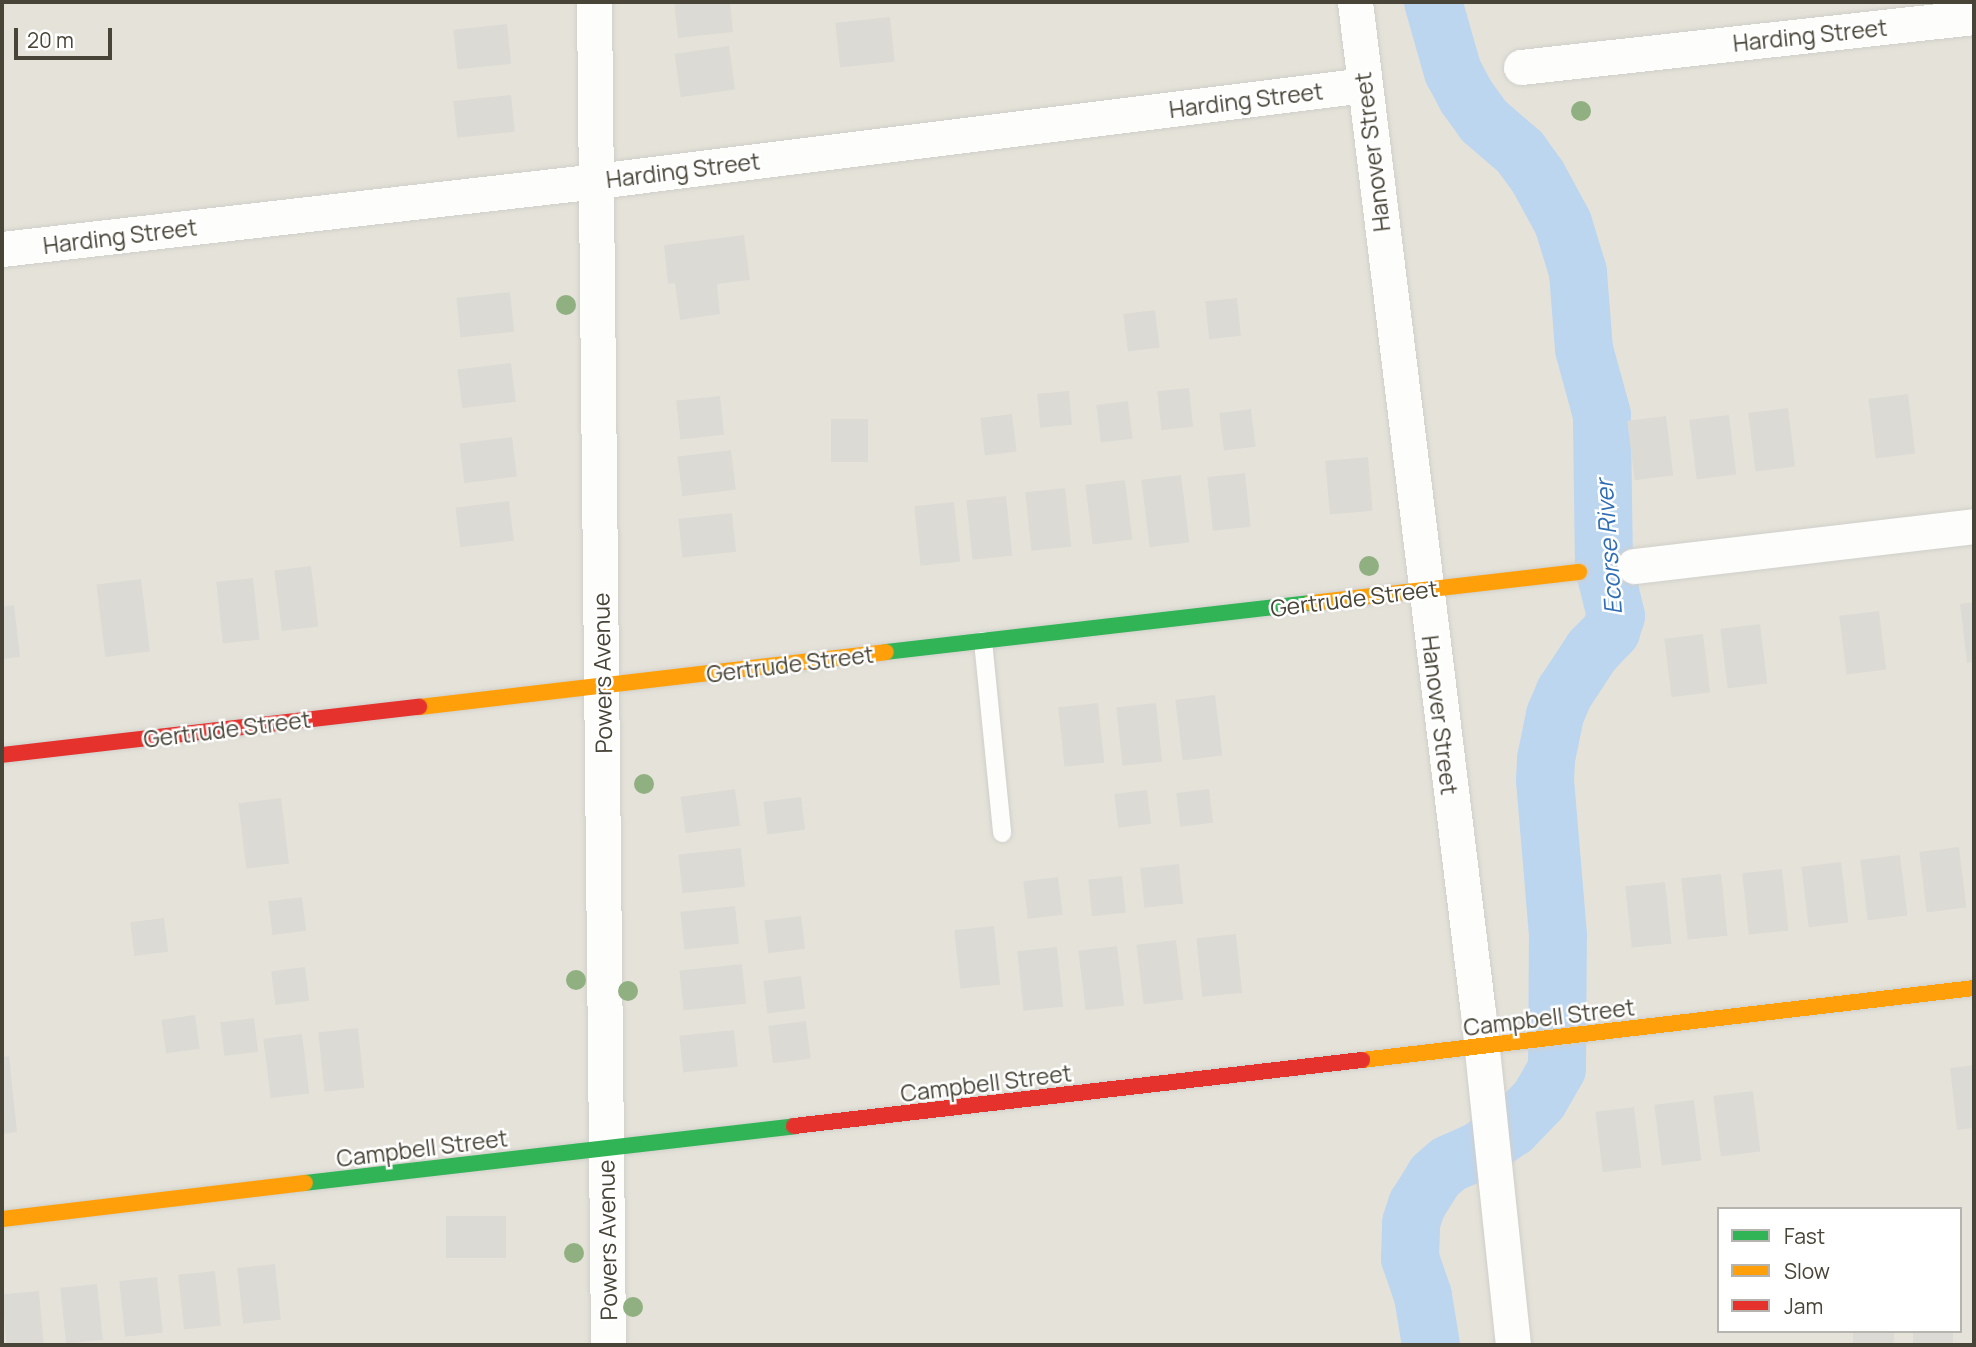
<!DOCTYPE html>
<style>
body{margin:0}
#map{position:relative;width:1976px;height:1347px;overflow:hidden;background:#f2f1ec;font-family:Manrope,sans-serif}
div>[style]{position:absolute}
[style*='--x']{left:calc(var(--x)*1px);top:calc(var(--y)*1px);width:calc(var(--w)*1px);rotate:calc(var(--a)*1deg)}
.residential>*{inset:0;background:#e5e3d9}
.river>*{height:58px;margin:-29px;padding:0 29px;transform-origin:29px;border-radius:29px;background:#bdd6f0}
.building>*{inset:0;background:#dcdad4;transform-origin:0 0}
.roads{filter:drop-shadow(0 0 2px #d0cfca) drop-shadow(0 0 2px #d0cfca)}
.lane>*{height:18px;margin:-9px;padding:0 9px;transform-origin:9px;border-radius:9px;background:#fdfdfc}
.street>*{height:35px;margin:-17.5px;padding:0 17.5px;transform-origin:17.5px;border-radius:17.5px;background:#fdfdfc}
.fast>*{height:16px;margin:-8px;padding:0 8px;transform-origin:8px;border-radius:8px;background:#30b455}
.slow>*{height:16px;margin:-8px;padding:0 8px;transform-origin:8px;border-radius:8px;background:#ff9f0a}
.jam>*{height:16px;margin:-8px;padding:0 8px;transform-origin:8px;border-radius:8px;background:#e5322d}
.trees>*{width:20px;height:20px;margin:-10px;border-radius:50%;background:#90b081}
span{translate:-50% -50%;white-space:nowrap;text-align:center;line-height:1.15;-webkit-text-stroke:5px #fff;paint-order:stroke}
.street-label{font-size:23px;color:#484437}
.water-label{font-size:24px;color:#306eb5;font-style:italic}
.frame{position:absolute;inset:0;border:4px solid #484437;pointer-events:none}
.legend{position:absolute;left:1717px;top:1207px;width:245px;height:126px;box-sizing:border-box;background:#fff;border:2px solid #b6b4af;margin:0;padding:9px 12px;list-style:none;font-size:21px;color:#484437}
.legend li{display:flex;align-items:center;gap:14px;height:35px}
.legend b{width:35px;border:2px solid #b6b4af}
.scale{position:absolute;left:14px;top:28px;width:98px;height:32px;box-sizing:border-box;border:4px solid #484437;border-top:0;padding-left:9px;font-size:21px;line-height:24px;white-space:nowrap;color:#484437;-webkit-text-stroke:5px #fff;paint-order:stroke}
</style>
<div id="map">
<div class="residential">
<div style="clip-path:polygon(evenodd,2px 2px,1974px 2px,1974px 1345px,2px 1345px,2px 2px,1719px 1209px,1960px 1209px,1960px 1331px,1719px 1331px,1719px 1209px)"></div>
</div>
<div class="river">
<div style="--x:1431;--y:1345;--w:50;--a:-99.3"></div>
<div style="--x:1423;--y:1296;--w:40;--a:-108.9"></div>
<div style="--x:1410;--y:1258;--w:35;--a:-88"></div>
<div style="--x:1411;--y:1223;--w:19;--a:-72"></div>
<div style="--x:1417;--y:1205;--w:34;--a:-58"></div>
<div style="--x:1435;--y:1176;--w:18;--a:-41"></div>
<div style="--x:1449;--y:1164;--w:34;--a:-24"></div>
<div style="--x:1480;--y:1150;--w:39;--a:-35"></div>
<div style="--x:1512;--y:1128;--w:39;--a:-46"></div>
<div style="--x:1539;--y:1100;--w:36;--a:-60"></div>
<div style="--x:1557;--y:1069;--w:134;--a:-89.6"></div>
<div style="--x:1558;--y:935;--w:156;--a:-94.8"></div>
<div style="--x:1545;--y:780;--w:21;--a:-87"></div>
<div style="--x:1546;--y:759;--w:45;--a:-78.4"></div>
<div style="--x:1555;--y:715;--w:25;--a:-67"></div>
<div style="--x:1565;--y:692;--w:49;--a:-56.6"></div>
<div style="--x:1592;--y:651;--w:28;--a:-46"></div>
<div style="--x:1611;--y:631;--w:16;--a:-72"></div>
<div style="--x:1616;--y:616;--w:50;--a:-103.8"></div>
<div style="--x:1604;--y:567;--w:152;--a:-90.8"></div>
<div style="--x:1602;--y:415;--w:68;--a:-105.3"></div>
<div style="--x:1584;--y:349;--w:77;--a:-94.5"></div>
<div style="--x:1578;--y:272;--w:51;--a:-107"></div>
<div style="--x:1563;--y:223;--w:52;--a:-118.5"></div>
<div style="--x:1538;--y:177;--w:31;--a:-126"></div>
<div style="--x:1520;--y:152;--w:48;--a:-139.3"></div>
<div style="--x:1484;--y:121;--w:31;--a:-126"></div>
<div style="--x:1466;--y:96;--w:27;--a:-118"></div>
<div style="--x:1453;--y:72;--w:73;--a:-105.9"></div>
</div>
<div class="building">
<div style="clip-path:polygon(674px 2px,730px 2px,733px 32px,678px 38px)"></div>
<div style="left:890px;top:17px;width:45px;height:55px;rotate:84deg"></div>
<div style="left:507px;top:24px;width:40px;height:54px;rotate:84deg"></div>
<div style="left:729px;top:46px;width:44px;height:55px;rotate:82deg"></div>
<div style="left:511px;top:95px;width:37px;height:58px;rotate:84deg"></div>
<div style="clip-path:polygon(744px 235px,750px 280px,717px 284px,720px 314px,680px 320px,675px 283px,668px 284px,664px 245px)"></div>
<div style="left:510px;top:292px;width:40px;height:54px;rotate:84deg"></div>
<div style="left:1237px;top:298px;width:38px;height:32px;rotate:84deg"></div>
<div style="left:1155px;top:310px;width:38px;height:32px;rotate:83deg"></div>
<div style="left:511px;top:363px;width:39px;height:54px;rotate:83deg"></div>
<div style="left:1189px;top:388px;width:39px;height:32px;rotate:84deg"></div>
<div style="left:1069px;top:391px;width:34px;height:32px;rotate:85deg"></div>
<div style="left:1908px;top:394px;width:60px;height:40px;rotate:83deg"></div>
<div style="left:720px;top:396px;width:39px;height:44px;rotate:84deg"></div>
<div style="left:1128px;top:401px;width:38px;height:32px;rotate:83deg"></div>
<div style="left:1788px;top:408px;width:59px;height:40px;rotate:83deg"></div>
<div style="left:1251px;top:409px;width:38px;height:32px;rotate:83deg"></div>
<div style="left:1012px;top:414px;width:38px;height:32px;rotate:83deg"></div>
<div style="left:1729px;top:415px;width:60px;height:40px;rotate:83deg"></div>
<div style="left:1666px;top:416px;width:60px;height:39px;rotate:83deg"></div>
<div style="left:831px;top:419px;width:37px;height:43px"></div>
<div style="left:512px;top:437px;width:40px;height:53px;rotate:83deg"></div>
<div style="left:731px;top:450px;width:40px;height:54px;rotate:83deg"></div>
<div style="left:1368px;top:457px;width:54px;height:43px;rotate:85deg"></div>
<div style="left:1245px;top:473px;width:54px;height:38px;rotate:84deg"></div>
<div style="left:1181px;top:475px;width:68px;height:40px;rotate:83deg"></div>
<div style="left:1125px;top:480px;width:60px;height:40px;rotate:83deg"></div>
<div style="left:1065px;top:488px;width:59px;height:40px;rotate:84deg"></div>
<div style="left:1006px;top:496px;width:60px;height:40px;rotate:84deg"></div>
<div style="left:509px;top:501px;width:40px;height:54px;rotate:83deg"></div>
<div style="left:954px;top:502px;width:60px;height:40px;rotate:84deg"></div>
<div style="left:732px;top:513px;width:39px;height:54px;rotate:84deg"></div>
<div style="left:311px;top:566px;width:61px;height:37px;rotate:83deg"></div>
<div style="left:253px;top:578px;width:62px;height:37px;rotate:84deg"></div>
<div style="left:141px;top:579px;width:73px;height:45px;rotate:83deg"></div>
<div style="clip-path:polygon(1974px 602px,1974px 662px,1967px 663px,1960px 604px)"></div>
<div style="clip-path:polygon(14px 605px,20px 657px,2px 659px,2px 607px)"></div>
<div style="left:1879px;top:611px;width:59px;height:40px;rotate:83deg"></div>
<div style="left:1760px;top:624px;width:60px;height:40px;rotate:83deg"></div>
<div style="left:1703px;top:634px;width:59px;height:39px;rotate:83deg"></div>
<div style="left:1215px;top:695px;width:61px;height:40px;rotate:83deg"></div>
<div style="left:1098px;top:703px;width:60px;height:40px;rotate:84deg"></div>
<div style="left:1156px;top:703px;width:59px;height:40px;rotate:84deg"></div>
<div style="left:735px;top:789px;width:37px;height:55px;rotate:82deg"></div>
<div style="left:1209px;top:789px;width:34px;height:33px;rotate:83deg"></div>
<div style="left:1147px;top:790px;width:34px;height:33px;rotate:83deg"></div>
<div style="left:801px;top:797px;width:33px;height:38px;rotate:83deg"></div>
<div style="left:281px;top:798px;width:66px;height:43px;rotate:83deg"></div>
<div style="left:1959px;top:847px;width:61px;height:40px;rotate:83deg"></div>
<div style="left:741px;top:848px;width:39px;height:63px;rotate:84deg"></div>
<div style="left:1900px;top:855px;width:61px;height:40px;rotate:83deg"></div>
<div style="left:1841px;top:862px;width:61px;height:40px;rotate:83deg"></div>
<div style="left:1179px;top:864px;width:40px;height:39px;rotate:84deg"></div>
<div style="left:1782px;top:869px;width:62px;height:40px;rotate:84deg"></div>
<div style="left:1721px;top:874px;width:62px;height:40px;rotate:84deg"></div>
<div style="left:1122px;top:876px;width:37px;height:34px;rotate:84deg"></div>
<div style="left:1058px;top:877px;width:38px;height:35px;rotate:83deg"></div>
<div style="left:1665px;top:882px;width:62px;height:40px;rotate:84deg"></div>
<div style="left:302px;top:897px;width:34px;height:34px;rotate:83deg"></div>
<div style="left:735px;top:906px;width:38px;height:55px;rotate:84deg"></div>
<div style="left:801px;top:916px;width:33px;height:37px;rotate:83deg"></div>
<div style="left:164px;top:918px;width:34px;height:34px;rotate:83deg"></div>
<div style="left:994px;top:926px;width:59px;height:40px;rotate:84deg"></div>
<div style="left:1236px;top:934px;width:59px;height:40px;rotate:84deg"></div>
<div style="left:1176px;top:940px;width:60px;height:40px;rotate:83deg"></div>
<div style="left:1117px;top:946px;width:60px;height:39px;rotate:83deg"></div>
<div style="left:1057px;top:947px;width:60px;height:40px;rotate:84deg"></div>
<div style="left:742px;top:964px;width:40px;height:63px;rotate:84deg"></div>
<div style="left:305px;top:967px;width:34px;height:34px;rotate:83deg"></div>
<div style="left:801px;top:976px;width:33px;height:38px;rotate:83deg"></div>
<div style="left:195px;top:1015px;width:34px;height:34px;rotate:82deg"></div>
<div style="left:254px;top:1018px;width:34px;height:34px;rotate:83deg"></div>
<div style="left:806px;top:1021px;width:38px;height:38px;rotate:83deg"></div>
<div style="left:358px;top:1028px;width:60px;height:40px;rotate:84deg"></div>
<div style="left:734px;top:1030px;width:37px;height:55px;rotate:84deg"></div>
<div style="left:302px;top:1034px;width:60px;height:39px;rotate:83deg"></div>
<div style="clip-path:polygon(9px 1056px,17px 1132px,2px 1134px,2px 1057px)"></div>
<div style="clip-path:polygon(1974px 1065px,1974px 1128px,1957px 1130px,1950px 1068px)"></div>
<div style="left:1753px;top:1091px;width:61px;height:40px;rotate:83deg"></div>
<div style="left:1694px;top:1100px;width:61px;height:40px;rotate:83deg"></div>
<div style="left:1634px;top:1107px;width:61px;height:39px;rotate:83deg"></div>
<div style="left:506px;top:1216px;width:42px;height:60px;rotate:90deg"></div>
<div style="left:275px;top:1264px;width:56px;height:38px;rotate:84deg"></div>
<div style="left:215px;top:1271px;width:55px;height:37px;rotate:84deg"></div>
<div style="left:157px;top:1277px;width:56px;height:38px;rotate:84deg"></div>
<div style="left:97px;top:1284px;width:56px;height:37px;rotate:84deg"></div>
<div style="left:39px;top:1291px;width:54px;height:37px;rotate:85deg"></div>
<div style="left:1853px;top:1331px;width:41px;height:14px"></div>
<div style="left:1913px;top:1331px;width:40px;height:14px"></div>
</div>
<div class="roads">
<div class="lane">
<div style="--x:983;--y:641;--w:193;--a:84.3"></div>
</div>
<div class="street">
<div style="--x:594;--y:2;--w:1343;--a:89.4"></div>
<div style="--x:1355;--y:2;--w:1017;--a:83.06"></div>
<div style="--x:1478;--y:1012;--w:335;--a:84"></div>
<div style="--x:1521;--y:67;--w:456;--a:-6.3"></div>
<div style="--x:2;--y:249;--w:599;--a:-6.52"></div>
<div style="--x:597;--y:181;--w:773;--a:-7.13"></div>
<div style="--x:1634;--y:566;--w:342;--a:-6.7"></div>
</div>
<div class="fast">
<div style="--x:886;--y:652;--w:428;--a:-6.6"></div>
<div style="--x:305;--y:1183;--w:492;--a:-6.6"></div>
</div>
<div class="slow">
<div style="--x:1311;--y:603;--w:270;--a:-6.6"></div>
<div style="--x:419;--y:707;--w:470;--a:-6.7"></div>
<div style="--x:1362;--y:1060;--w:616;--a:-6.71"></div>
<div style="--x:2;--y:1219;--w:305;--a:-6.8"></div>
</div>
<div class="jam">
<div style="--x:2;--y:755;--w:420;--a:-6.6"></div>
<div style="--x:794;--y:1126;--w:572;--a:-6.63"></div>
</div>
</div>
<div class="trees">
<div style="left:1581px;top:111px"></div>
<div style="left:566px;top:305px"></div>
<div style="left:1369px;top:566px"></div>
<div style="left:644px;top:784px"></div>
<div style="left:576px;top:980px"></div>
<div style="left:628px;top:991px"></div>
<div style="left:574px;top:1253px"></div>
<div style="left:633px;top:1307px"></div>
</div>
<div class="street-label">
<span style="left:1810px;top:35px;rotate:-6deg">Harding Street</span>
<span style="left:1246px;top:100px;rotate:-7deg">Harding Street</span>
<span style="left:1372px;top:152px;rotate:-97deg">Hanover Street</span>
<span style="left:683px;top:170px;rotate:-7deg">Harding Street</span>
<span style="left:120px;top:236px;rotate:-7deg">Harding Street</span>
<span style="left:1354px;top:598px;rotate:-7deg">Gertrude Street</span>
<span style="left:790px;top:664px;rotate:-7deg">Gertrude Street</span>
<span style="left:602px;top:673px;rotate:-91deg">Powers Avenue</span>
<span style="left:1440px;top:715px;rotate:83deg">Hanover Street</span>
<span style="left:227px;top:729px;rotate:-7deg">Gertrude Street</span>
<span style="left:1549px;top:1017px;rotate:-7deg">Campbell Street</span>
<span style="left:986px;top:1083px;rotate:-7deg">Campbell Street</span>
<span style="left:422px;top:1148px;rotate:-7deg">Campbell Street</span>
<span style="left:607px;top:1240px;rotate:-91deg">Powers Avenue</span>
</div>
<div class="water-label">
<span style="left:1608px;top:547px;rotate:-94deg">Ecorse River</span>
</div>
<div class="frame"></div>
<ul class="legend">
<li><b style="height:9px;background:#30b455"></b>Fast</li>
<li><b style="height:9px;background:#ff9f0a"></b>Slow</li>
<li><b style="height:9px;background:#e5322d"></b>Jam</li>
</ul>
<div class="scale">20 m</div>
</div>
